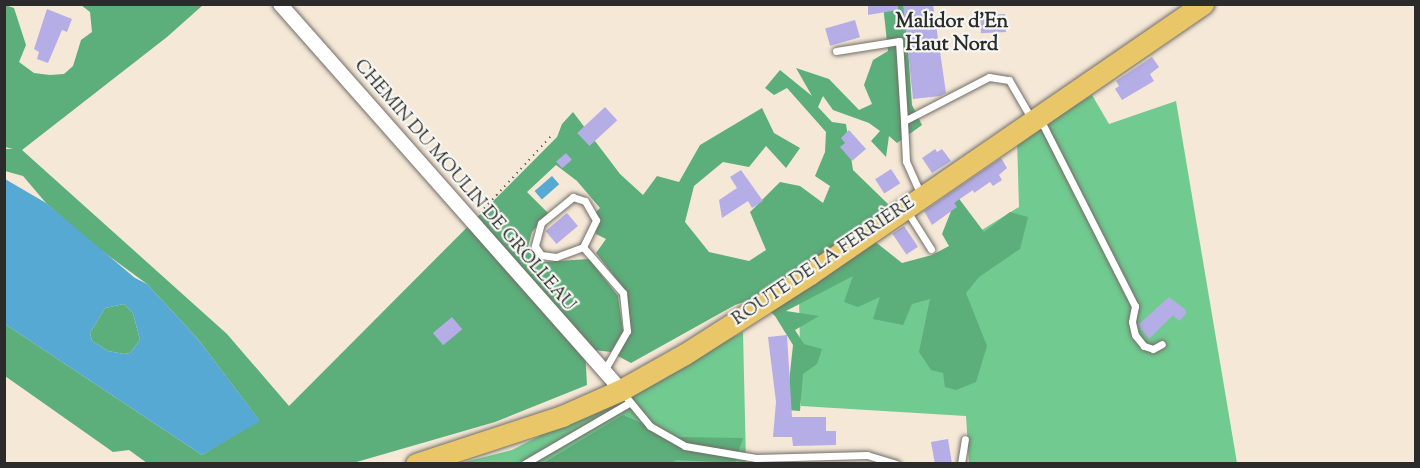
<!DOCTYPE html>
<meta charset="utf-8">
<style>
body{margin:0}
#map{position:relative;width:1420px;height:468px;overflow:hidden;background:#f5e8d7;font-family:"Sorts Mill Goudy",serif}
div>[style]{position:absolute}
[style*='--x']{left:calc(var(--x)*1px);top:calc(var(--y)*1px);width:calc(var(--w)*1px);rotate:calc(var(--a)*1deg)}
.green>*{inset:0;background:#71ca90}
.forest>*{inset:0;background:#5cae7a}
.water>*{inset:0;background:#56a9d2;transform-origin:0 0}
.building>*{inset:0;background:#b5aee6;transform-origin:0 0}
.path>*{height:2px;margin-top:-1px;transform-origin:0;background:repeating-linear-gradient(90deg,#726d67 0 1.5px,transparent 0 6px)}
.roads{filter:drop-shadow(0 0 2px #726d67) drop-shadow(0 0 2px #726d67)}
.lane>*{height:7px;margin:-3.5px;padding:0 3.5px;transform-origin:3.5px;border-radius:3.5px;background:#fff}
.street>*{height:14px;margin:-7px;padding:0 7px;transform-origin:7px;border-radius:7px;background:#fff}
.primary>*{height:21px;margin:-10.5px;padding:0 10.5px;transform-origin:10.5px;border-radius:10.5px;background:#e9c769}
span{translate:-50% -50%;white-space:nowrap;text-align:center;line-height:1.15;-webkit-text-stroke:4.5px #f6f6f2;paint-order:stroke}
.street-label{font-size:18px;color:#2b2b2b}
.neighbourhood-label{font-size:20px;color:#2b2b2b;font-weight:700}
.frame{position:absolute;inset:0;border:6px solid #2b2b2b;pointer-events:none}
</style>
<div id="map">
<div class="green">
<div style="clip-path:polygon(1092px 95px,1109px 124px,1176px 101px,1237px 463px,969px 463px,966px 416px,801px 406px,799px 296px,867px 246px,903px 279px,1019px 207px,1017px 139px)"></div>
<div style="clip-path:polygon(743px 332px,746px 463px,457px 464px,512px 450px)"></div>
</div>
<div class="forest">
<div style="clip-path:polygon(5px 5px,14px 8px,26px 45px,19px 62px,34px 73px,50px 75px,64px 74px,73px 66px,81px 40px,92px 32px,90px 12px,81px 5px,203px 5px,167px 37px,22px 150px,227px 334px,289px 406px,557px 137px,562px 124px,573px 112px,620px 174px,643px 195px,657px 176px,679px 182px,700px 145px,762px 108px,774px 133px,800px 148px,786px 168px,766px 146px,749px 167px,723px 162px,694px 186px,685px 222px,709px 252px,749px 261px,766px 250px,750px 212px,780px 182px,800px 186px,823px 203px,830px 186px,815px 176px,825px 152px,826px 132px,787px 88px,774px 95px,765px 88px,780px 70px,812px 96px,796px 68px,829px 79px,859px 110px,872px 104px,864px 85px,873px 60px,888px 51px,883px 5px,905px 5px,912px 105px,922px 125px,897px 143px,889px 136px,886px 157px,871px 141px,880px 131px,869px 123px,833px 110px,823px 96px,818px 107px,832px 122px,846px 124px,853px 170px,888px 204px,873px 240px,902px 263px,932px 255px,949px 246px,942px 234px,957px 196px,984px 232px,1010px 212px,1028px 217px,1020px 249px,979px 277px,966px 293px,987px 346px,976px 382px,956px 390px,945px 387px,943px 373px,931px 370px,919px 352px,930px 299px,912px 304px,903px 325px,873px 319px,880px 297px,858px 307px,844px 302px,853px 276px,786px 311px,819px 316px,795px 330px,804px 344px,822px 349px,817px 364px,803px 374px,800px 411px,786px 410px,793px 345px,775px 316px,757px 298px,735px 305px,631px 363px,616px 355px,629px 330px,625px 290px,596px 253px,606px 239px,596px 234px,591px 217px,600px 208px,577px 181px,556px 165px,527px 192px,548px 213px,532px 232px,527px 251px,542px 262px,589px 259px,618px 296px,623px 331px,611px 352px,585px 349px,587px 385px,495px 422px,353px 463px,147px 463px,129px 450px,113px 452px,5px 376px,5px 324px,202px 455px,259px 420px,197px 338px,147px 284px,90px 242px,46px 203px,23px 176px,5px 171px,4px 149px,13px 149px,5px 147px)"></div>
<div style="clip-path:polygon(124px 304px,133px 313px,140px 340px,130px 353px,124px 354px,108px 351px,92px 341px,90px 333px,105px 308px)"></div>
<div style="clip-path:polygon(623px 415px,674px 437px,743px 438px,735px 463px,677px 460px,668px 464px,542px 464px)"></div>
</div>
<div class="water">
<div style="left:552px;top:176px;width:11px;height:23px;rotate:49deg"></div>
<div style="clip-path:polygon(evenodd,5px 179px,46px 203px,135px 278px,147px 284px,197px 338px,260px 421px,202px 455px,5px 324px,5px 179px,124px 304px,133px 313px,140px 340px,130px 353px,124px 354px,108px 351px,92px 341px,90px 333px,105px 308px,124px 304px)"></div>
</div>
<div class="building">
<div style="clip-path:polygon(868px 4px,898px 4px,898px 10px,868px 15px)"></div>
<div style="clip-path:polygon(903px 4px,933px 4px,946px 93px,940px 96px,913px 99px)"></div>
<div style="clip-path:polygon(47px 9px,72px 19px,67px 32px,62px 30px,48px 63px,37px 59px,39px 52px,34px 49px)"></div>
<div style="left:1005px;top:14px;width:18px;height:25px;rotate:87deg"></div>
<div style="left:855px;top:20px;width:18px;height:31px;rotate:74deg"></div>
<div style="clip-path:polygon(1152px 57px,1159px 67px,1150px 74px,1154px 81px,1122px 100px,1115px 89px,1119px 86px,1116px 81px)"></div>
<div style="left:605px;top:107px;width:18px;height:38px;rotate:47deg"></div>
<div style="clip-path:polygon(849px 130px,866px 149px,852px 161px,840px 147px,845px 143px,841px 138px)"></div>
<div style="clip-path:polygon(935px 149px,937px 152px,942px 149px,951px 161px,932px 173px,922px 158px)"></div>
<div style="left:566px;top:153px;width:9px;height:13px;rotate:49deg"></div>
<div style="clip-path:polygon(1001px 158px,1007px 168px,999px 175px,1002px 180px,993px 186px,990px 182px,974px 193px,973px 190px,954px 203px,957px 207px,932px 225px,924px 211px)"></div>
<div style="left:891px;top:169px;width:17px;height:19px;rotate:57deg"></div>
<div style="clip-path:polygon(741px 170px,763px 201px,752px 208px,748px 201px,722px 218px,719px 200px,737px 188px,730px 177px)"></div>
<div style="left:567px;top:213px;width:17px;height:28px;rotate:50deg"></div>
<div style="left:904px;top:226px;width:25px;height:14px;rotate:56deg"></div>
<div style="clip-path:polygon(1169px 297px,1186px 310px,1186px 314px,1179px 321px,1173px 315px,1149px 339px,1138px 325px)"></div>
<div style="left:452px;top:317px;width:16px;height:25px;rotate:50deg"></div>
<div style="clip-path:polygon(787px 335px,792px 417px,826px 417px,826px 431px,836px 431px,836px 445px,793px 446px,792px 437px,773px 437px,776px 402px,768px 337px)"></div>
<div style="clip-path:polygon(948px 439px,952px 464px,935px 464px,931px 442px)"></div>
</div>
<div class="path">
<div style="--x:896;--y:4;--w:28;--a:84"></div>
<div style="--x:480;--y:213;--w:108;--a:-47.3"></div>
</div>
<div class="roads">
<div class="lane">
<div style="--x:836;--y:51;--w:64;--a:-9"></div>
<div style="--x:899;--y:41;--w:80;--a:86.4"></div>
<div style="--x:1040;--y:119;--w:210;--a:63.1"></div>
<div style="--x:1135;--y:306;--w:16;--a:101"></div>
<div style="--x:1132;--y:322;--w:13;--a:77"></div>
<div style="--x:1135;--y:335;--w:14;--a:51"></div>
<div style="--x:1144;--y:346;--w:9;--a:18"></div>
<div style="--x:1153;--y:349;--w:10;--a:-29"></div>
<div style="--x:921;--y:195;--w:37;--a:-114"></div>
<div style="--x:906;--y:161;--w:40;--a:-92.9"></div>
<div style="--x:904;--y:121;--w:96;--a:-27.4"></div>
<div style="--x:989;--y:77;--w:20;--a:9"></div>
<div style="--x:1009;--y:80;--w:44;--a:59.9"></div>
<div style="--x:907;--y:211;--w:45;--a:57.7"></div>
<div style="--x:583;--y:247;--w:30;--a:-64"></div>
<div style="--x:596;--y:220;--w:22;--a:-120"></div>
<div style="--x:585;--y:201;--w:13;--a:-162"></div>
<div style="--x:573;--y:197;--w:41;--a:140.9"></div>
<div style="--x:541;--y:223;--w:24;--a:105"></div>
<div style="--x:535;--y:246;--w:11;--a:56"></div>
<div style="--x:541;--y:255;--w:15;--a:8"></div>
<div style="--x:556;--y:257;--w:29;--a:-20"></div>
<div style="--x:583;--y:247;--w:61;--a:49"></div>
<div style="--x:623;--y:293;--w:38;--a:84"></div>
<div style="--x:627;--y:331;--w:46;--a:119.9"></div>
<div style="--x:622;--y:392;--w:44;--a:50.5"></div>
<div style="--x:650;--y:426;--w:40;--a:29.7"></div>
<div style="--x:685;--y:446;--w:72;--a:9.6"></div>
<div style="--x:756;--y:458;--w:111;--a:-1.5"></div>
<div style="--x:867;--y:455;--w:31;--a:17"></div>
<div style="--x:524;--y:464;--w:121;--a:-30.2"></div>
<div style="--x:961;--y:464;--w:25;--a:-81"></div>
</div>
<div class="street">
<div style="--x:280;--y:4;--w:515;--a:48.54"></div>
</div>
<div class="primary">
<div style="--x:416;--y:464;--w:154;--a:-18.2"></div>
<div style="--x:562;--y:416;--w:64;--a:-23.8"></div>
<div style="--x:621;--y:390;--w:73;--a:-29.4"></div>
<div style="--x:685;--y:354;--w:148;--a:-32.6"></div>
<div style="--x:810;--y:274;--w:477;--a:-34.5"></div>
</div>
</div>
<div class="street-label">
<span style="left:464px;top:186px;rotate:49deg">CHEMIN DU MOULIN DE GROLLEAU</span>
<span style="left:824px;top:262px;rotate:-34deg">ROUTE DE LA FERRIÈRE</span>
</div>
<div class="neighbourhood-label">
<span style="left:952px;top:34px">Malidor d'En<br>Haut Nord</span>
</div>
<div class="frame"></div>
</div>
